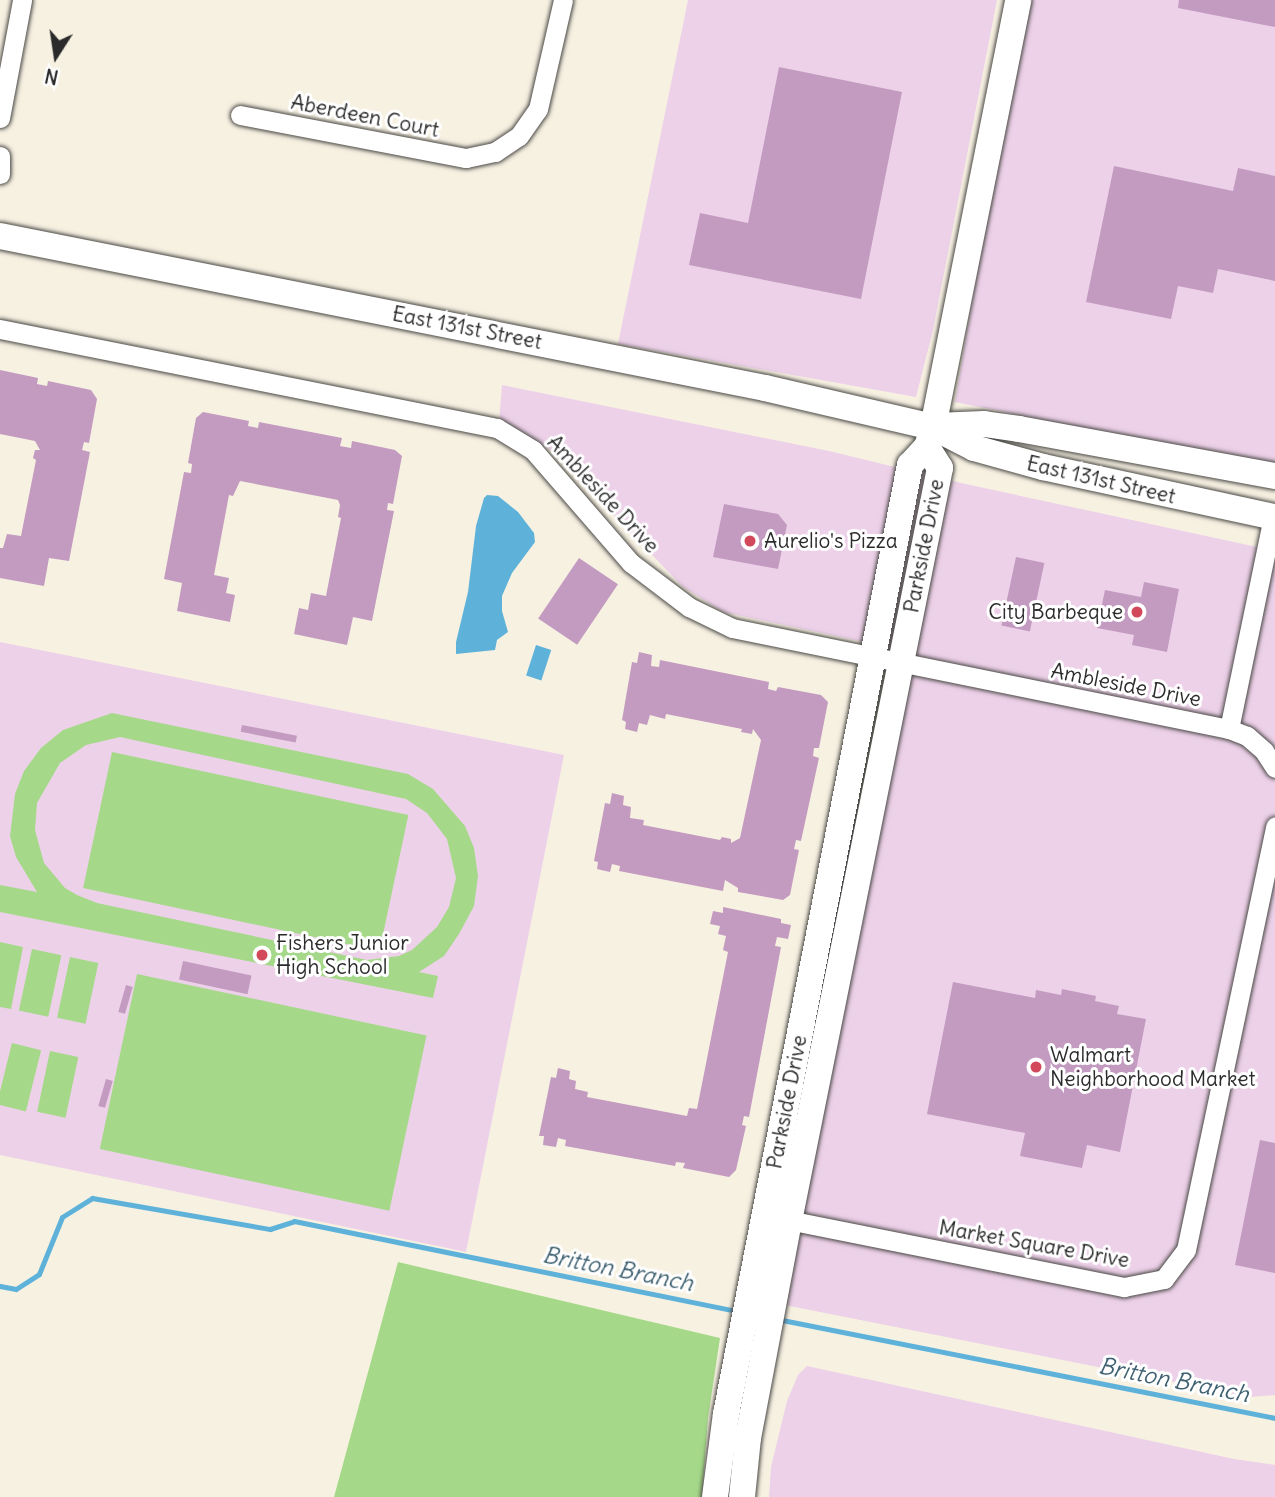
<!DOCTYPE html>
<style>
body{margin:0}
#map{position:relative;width:1275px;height:1497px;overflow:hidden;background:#f7f1e2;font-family:Delius,sans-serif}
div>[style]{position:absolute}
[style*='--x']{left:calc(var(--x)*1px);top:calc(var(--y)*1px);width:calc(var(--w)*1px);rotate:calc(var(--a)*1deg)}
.built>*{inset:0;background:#edd1e9}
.green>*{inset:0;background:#a5d989;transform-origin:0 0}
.water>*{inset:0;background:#5eb2da;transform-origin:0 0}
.stream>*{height:5px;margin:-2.5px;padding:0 2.5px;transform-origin:2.5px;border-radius:2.5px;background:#5eb2da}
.building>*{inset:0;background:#c39bc0;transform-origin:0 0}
.roads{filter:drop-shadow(0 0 2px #4a4946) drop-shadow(0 0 2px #4a4946)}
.street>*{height:19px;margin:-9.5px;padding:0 9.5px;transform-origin:9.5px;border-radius:9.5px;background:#fff}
.secondary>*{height:26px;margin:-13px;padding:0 13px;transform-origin:13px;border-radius:13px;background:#fff}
.dots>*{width:19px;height:19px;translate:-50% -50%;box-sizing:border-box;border:4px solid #fff;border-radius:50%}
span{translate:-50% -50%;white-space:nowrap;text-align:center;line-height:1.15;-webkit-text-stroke:6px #fff;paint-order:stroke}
.street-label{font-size:21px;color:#2b2b2b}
.poi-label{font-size:21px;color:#2b2b2b}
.left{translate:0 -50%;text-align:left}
.right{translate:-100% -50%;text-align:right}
.water-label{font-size:23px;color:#3f6171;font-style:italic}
.north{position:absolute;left:21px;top:21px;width:70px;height:70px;-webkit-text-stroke:5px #fff;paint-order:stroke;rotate:192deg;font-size:19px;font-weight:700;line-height:28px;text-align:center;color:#2b2b2b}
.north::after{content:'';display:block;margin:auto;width:24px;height:32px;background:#2b2b2b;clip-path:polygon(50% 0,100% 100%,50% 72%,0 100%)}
</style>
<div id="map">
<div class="built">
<div style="clip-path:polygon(688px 0,997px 0,933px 330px,916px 397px,618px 344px)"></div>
<div style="clip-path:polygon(1031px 0,1275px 0,1275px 467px,955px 402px,980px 254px)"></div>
<div style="clip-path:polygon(502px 385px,829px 451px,961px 483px,1275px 551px,1275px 1395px,1249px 1397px,760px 1300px,892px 648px,723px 612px,683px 587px,551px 450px,499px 421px)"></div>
<div style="clip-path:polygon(0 642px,564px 755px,466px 1252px,0 1155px)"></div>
<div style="clip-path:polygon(807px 1366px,1234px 1459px,1275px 1465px,1275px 1497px,769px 1497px,771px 1467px,787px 1401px,798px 1375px)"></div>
</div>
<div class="green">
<div style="clip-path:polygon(evenodd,112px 713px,408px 774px,433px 789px,465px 826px,474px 848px,478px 876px,474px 906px,459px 934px,444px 956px,419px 972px,438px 976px,433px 998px,0 912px,0 885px,37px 892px,16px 857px,10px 836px,15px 794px,24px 771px,41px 748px,63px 730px,112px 713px,120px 737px,406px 799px,427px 813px,447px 839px,456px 878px,449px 907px,437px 927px,412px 950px,399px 956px,367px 960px,97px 903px,77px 895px,65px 888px,44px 863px,35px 830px,37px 803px,60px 763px,86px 745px,120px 737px)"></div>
<div style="left:112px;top:752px;width:303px;height:139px;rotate:12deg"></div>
<div style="clip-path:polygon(0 942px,23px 947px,11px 1009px,0 1007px)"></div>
<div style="left:32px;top:949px;width:30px;height:63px;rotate:12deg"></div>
<div style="left:70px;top:957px;width:29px;height:62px;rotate:12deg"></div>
<div style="left:137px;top:974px;width:296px;height:179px;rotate:12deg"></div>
<div style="left:12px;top:1043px;width:30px;height:63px;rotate:14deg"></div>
<div style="left:50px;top:1051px;width:29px;height:62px;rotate:12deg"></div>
<div style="clip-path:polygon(398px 1262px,720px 1338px,708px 1418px,702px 1497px,334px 1497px)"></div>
</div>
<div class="water">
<div style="clip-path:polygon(487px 495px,498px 496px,518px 512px,534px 533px,535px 542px,512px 573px,502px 596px,502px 611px,508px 632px,497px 640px,495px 650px,456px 654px,456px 642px,468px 592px,476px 526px,484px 498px)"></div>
<div style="left:536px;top:645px;width:16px;height:32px;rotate:18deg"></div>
</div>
<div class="stream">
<div style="--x:0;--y:1286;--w:16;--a:11"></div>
<div style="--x:16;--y:1289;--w:27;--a:-33"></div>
<div style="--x:39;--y:1274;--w:61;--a:-68"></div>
<div style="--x:62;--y:1217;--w:36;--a:-32"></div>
<div style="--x:92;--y:1198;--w:181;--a:9.9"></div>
<div style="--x:270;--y:1229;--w:25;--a:-18"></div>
<div style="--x:294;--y:1221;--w:452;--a:11.5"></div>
<div style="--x:777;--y:1319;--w:508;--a:11.24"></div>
</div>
<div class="building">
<div style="clip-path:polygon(1179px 0,1275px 0,1275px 27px,1178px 8px)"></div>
<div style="clip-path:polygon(779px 67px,902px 92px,861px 299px,689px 265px,700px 213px,748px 223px)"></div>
<div style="clip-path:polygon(1114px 166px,1233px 191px,1238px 168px,1275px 176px,1275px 281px,1218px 269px,1213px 293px,1178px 286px,1171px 319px,1086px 302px)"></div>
<div style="clip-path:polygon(0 370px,38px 378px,37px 384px,47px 386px,48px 381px,91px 390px,97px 399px,89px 443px,84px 442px,82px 450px,90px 452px,69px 561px,49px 558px,44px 586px,0 578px,0 548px,3px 548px,7px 534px,21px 536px,36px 460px,33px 458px,35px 450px,40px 450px,35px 441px,0 434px)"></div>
<div style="clip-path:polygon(203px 412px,249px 421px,248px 426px,258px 428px,259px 422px,342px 438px,340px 446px,351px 448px,352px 441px,395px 450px,402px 456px,393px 504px,388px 503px,387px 510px,394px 511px,372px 621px,353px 617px,347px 645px,294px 634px,299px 608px,308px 610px,311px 593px,326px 596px,341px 518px,338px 517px,340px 505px,338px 500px,240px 481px,233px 496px,229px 495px,214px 575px,229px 578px,226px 593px,235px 595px,230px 622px,177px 611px,182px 583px,164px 579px,184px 472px,191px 473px,192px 464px,188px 463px,196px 418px)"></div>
<div style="clip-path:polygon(724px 504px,778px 514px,787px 525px,778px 569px,713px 557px)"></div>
<div style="left:1016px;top:557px;width:29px;height:70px;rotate:12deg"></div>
<div style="left:579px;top:558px;width:47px;height:73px;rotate:34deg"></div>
<div style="clip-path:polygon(1144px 582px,1179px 589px,1167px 652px,1132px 645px,1134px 635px,1097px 628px,1105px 590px,1141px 597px)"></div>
<div style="clip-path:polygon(639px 652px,652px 655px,651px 666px,659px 667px,660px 660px,764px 681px,769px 682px,768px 689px,776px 691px,778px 687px,821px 695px,828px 702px,819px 748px,814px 748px,813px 756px,819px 758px,801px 841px,796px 840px,794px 849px,799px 850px,790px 895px,783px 900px,738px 892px,738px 888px,725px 880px,723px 891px,619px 871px,620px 866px,612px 864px,610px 872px,597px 869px,598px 862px,594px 861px,605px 803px,610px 804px,612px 793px,624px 796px,623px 805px,631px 807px,630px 818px,644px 820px,643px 825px,720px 840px,722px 837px,731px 839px,731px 843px,740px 838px,761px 740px,753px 729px,752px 734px,741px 732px,742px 729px,666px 714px,665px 719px,650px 715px,647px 725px,639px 723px,637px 732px,625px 729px,626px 722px,622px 720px,632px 662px,637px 663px)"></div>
<div style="left:242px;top:725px;width:56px;height:7px;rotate:11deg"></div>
<div style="clip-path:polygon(723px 907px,781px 919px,781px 923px,791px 925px,788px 939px,777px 937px,775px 946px,781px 947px,749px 1117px,744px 1116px,742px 1125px,746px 1126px,736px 1170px,729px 1177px,683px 1168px,685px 1163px,676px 1162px,675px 1166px,565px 1146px,566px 1140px,558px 1138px,556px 1147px,543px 1145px,544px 1136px,539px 1136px,551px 1077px,556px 1078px,558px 1068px,570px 1071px,569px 1079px,576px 1081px,575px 1089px,588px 1092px,587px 1097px,687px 1116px,689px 1108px,697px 1109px,728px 952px,723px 950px,726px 936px,718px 934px,720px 926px,710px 924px,713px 911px,723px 913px)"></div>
<div style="left:183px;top:961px;width:70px;height:19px;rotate:12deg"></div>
<div style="clip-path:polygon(953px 982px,1035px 998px,1036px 990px,1061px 995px,1062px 989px,1096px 996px,1095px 1001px,1119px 1006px,1117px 1014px,1146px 1019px,1120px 1152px,1087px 1145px,1082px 1168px,1020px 1156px,1025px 1133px,927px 1114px)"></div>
<div style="left:126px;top:985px;width:7px;height:28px;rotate:16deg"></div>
<div style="left:106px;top:1079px;width:7px;height:28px;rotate:16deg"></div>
<div style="clip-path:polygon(1260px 1140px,1275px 1143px,1275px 1273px,1235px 1265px)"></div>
</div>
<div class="roads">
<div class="street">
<div style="--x:240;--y:115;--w:230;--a:10.8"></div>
<div style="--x:466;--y:158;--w:30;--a:-12"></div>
<div style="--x:495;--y:152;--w:29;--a:-34"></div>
<div style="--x:519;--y:136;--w:33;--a:-55"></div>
<div style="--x:538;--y:109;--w:112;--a:-77.1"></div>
<div style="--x:0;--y:118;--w:120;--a:-79.4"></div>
<div style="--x:0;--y:156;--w:18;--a:90"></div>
<div style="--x:0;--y:329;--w:507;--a:11.27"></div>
<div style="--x:497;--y:428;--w:42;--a:31.4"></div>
<div style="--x:533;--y:450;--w:150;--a:49.1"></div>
<div style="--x:631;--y:563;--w:73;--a:37.2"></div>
<div style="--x:689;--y:607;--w:48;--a:26"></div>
<div style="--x:732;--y:628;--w:507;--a:11.49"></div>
<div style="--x:1229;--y:729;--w:19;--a:21"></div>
<div style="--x:1247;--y:736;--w:23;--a:41"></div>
<div style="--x:1264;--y:751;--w:20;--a:57"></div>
<div style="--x:1229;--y:729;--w:217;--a:-78.3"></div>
<div style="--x:778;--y:1218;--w:353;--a:11.3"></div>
<div style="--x:1124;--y:1287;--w:41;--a:-11.3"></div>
<div style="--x:1164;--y:1279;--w:36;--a:-53"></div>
<div style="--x:1186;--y:1250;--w:433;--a:-78.1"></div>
</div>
<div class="secondary">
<div style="--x:0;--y:236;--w:780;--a:11.24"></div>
<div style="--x:765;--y:388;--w:172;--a:13.1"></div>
<div style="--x:933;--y:427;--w:46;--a:27.1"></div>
<div style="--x:974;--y:448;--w:72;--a:15.4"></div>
<div style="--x:1043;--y:467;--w:237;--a:12.2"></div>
<div style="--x:935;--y:426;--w:49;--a:-2.3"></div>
<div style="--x:984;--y:424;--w:35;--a:8"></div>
<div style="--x:1019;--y:429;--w:260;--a:10.4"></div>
<div style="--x:715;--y:1497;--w:84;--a:-82.5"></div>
<div style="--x:726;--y:1414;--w:967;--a:-79.03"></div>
<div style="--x:910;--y:465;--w:25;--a:-47"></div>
<div style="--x:927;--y:447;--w:21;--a:-73"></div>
<div style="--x:933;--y:427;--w:435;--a:-78.7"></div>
<div style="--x:742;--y:1497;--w:59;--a:-84.2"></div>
<div style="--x:748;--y:1438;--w:221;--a:-79.3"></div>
<div style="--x:789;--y:1221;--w:768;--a:-78.66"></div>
<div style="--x:940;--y:468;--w:25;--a:-122"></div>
</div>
</div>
<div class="dots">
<div style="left:750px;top:541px;background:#d1495b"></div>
<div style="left:1137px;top:612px;background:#d1495b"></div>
<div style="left:262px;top:955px;background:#d1495b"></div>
<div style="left:1036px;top:1067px;background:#d1495b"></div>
</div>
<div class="street-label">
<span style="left:365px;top:116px;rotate:11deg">Aberdeen Court</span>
<span style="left:467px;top:328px;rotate:11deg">East 131st Street</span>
<span style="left:1101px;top:480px;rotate:13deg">East 131st Street</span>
<span style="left:603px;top:494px;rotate:47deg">Ambleside Drive</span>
<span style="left:924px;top:546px;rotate:-79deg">Parkside Drive</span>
<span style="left:1126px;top:685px;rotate:11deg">Ambleside Drive</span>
<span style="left:787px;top:1102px;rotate:-79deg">Parkside Drive</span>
<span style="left:1034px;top:1244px;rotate:10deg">Market Square Drive</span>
</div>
<div class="poi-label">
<span class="left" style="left:764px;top:541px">Aurelio's Pizza</span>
<span class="right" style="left:1123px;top:612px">City Barbeque</span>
<span class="left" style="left:276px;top:955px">Fishers Junior<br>High School</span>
<span class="left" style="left:1050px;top:1067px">Walmart<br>Neighborhood Market</span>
</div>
<div class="water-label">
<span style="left:618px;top:1269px;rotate:11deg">Britton Branch</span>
<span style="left:1174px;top:1380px;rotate:11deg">Britton Branch</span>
</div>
<div class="north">N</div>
</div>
